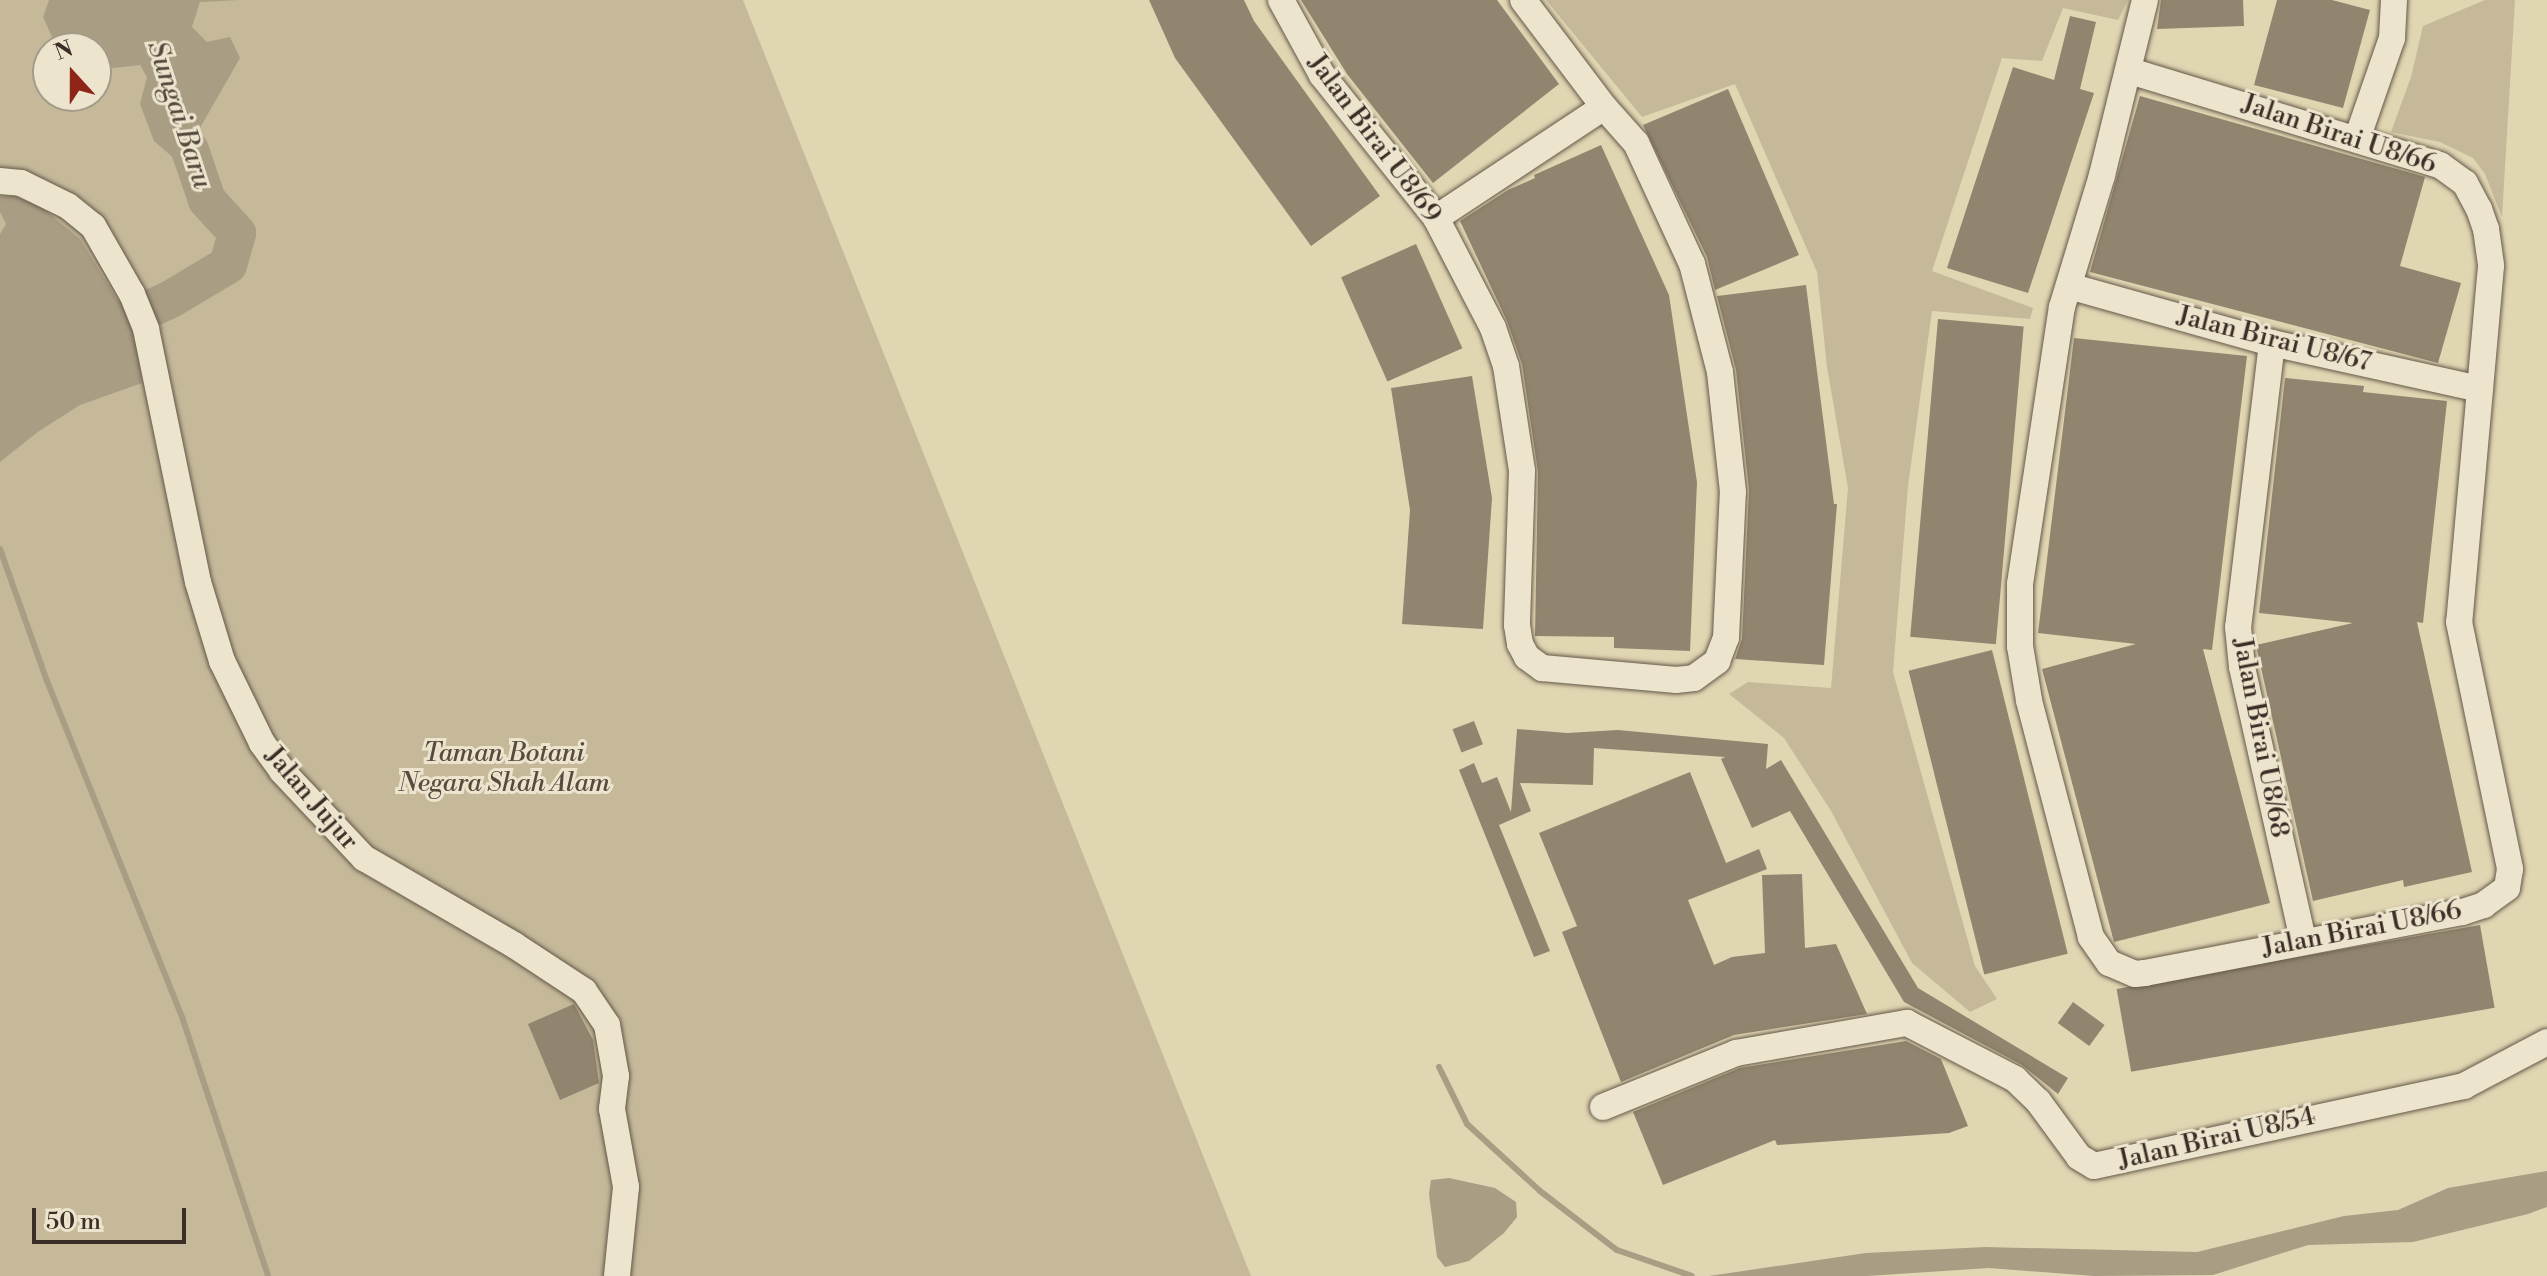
<!DOCTYPE html>
<style>
body{margin:0}
#map{position:relative;width:2547px;height:1276px;overflow:hidden;background:#e1d6b2;font-family:"Libre Bodoni",serif}
div>[style]{position:absolute}
[style*='--x']{left:calc(var(--x)*1px);top:calc(var(--y)*1px);width:calc(var(--w)*1px);rotate:calc(var(--a)*1deg)}
.green>*{inset:0;background:#c5b99a}
.water>*{inset:0;background:#a99d83}
.stream>*{height:6px;margin:-3px;padding:0 3px;transform-origin:3px;border-radius:3px;background:#a99d83}
.river>*{height:38px;margin:-19px;padding:0 19px;transform-origin:19px;border-radius:19px;background:#a99d83}
.building>*{inset:0;background:#91856f;transform-origin:0 0}
.roads{filter:drop-shadow(0 0 2px #64584a) drop-shadow(0 0 2px #64584a)}
.minor>*{height:26px;margin:-13px;padding:0 13px;transform-origin:13px;border-radius:13px;background:#ece4cd}
span{translate:-50% -50%;white-space:nowrap;text-align:center;line-height:1.15;-webkit-text-stroke:6px #ece4cd;paint-order:stroke}
.street-label{font-size:26px;color:#3b2e27}
.park-label{font-size:26px;color:#574a3e;font-style:italic}
.water-label{font-size:28px;color:#564a3e;font-style:italic}
.north{position:absolute;left:32px;top:32px;width:80px;height:80px;box-sizing:border-box;background:#ece4cd;border:2px solid #a59b8b;border-radius:50%;rotate:339deg;font-size:22px;font-weight:700;line-height:32px;text-align:center;color:#3b2e27}
.north::after{content:'';display:block;margin:auto;width:28px;height:36px;background:#8f2418;clip-path:polygon(50% 0,100% 100%,50% 72%,0 100%)}
.scale{position:absolute;left:32px;top:1208px;width:154px;height:36px;box-sizing:border-box;border:4px solid #3b2e27;border-top:0;padding-left:10px;font-size:24px;line-height:28px;white-space:nowrap;color:#3b2e27;-webkit-text-stroke:6px #ece4cd;paint-order:stroke}
</style>
<div id="map">
<div class="green">
<div style="clip-path:polygon(evenodd,0 0,743px 0,1251px 1276px,0 1276px,0 0,48px 48px,96px 48px,96px 96px,48px 96px,48px 48px)"></div>
<div style="clip-path:polygon(1546px 0,2128px 0,2118px 20px,2063px 8px,2042px 61px,2002px 58px,1932px 271px,2033px 308px,2030px 319px,1932px 311px,1908px 486px,1893px 672px,1975px 966px,1997px 999px,1970px 1012px,1912px 963px,1831px 811px,1784px 738px,1729px 694px,1748px 682px,1831px 688px,1848px 488px,1827px 367px,1817px 272px,1735px 84px,1642px 117px)"></div>
<div style="clip-path:polygon(2485px 0,2515px 0,2502px 217px,2485px 174px,2473px 158px,2440px 142px,2391px 132px,2411px 77px,2423px 26px)"></div>
</div>
<div class="water">
<div style="clip-path:polygon(49px 0,239px 0,200px 2px,192px 27px,207px 42px,230px 37px,240px 58px,197px 133px,200px 153px,219px 180px,218px 199px,194px 203px,185px 190px,176px 160px,154px 141px,140px 104px,147px 77px,140px 65px,96px 70px,96px 48px,57px 48px,43px 17px)"></div>
<div style="clip-path:polygon(14px 196px,41px 207px,80px 239px,118px 301px,136px 345px,142px 383px,80px 405px,39px 431px,0 462px,0 234px,6px 224px,0 212px,0 197px)"></div>
<div style="clip-path:polygon(2547px 1171px,2547px 1207px,2528px 1214px,2413px 1242px,2308px 1245px,2213px 1275px,2094px 1276px,1989px 1268px,1867px 1276px,1709px 1276px,1866px 1253px,1985px 1247px,2197px 1252px,2344px 1216px,2398px 1210px,2448px 1188px)"></div>
<div style="clip-path:polygon(1449px 1178px,1495px 1188px,1516px 1202px,1517px 1217px,1504px 1233px,1469px 1261px,1445px 1267px,1437px 1257px,1429px 1194px,1431px 1180px)"></div>
</div>
<div class="stream">
<div style="--x:0;--y:549;--w:140;--a:70.4"></div>
<div style="--x:47;--y:681;--w:365;--a:68.1"></div>
<div style="--x:183;--y:1020;--w:270;--a:71.6"></div>
<div style="--x:1439;--y:1067;--w:64;--a:63.8"></div>
<div style="--x:1467;--y:1124;--w:99;--a:42.5"></div>
<div style="--x:1540;--y:1191;--w:97;--a:37.5"></div>
<div style="--x:1617;--y:1250;--w:79;--a:19.1"></div>
</div>
<div class="river">
<div style="--x:74;--y:322;--w:52;--a:-2.2"></div>
<div style="--x:126;--y:320;--w:50;--a:-25"></div>
<div style="--x:171;--y:299;--w:66;--a:-30.8"></div>
<div style="--x:228;--y:265;--w:33;--a:-74"></div>
<div style="--x:237;--y:233;--w:45;--a:-132.3"></div>
<div style="--x:207;--y:200;--w:53;--a:-108.8"></div>
</div>
<div class="building">
<div style="clip-path:polygon(1149px 0,1244px 0,1254px 21px,1380px 196px,1311px 246px,1175px 58px)"></div>
<div style="clip-path:polygon(1301px 0,1497px 0,1559px 84px,1433px 183px,1347px 74px)"></div>
<div style="clip-path:polygon(2161px 0,2243px 0,2244px 26px,2157px 29px)"></div>
<div style="clip-path:polygon(2277px 0,2332px 0,2370px 10px,2343px 108px,2254px 85px)"></div>
<div style="clip-path:polygon(2070px 16px,2096px 22px,2080px 89px,2094px 93px,2028px 293px,1947px 268px,2013px 67px,2054px 80px)"></div>
<div style="clip-path:polygon(1728px 89px,1799px 255px,1715px 290px,1707px 257px,1643px 125px)"></div>
<div style="clip-path:polygon(2140px 96px,2425px 177px,2400px 266px,2461px 283px,2438px 363px,2090px 272px)"></div>
<div style="clip-path:polygon(1601px 145px,1669px 295px,1697px 482px,1690px 651px,1614px 648px,1614px 637px,1535px 636px,1538px 472px,1522px 364px,1507px 321px,1460px 221px,1508px 190px,1535px 178px,1534px 175px)"></div>
<div style="left:1416px;top:244px;width:114px;height:82px;rotate:66deg"></div>
<div style="clip-path:polygon(1806px 285px,1834px 504px,1837px 504px,1824px 665px,1735px 659px,1742px 639px,1749px 490px,1736px 370px,1717px 296px)"></div>
<div style="left:1938px;top:319px;width:86px;height:319px;rotate:5deg"></div>
<div style="clip-path:polygon(2074px 338px,2247px 356px,2212px 650px,2203px 649px,2270px 903px,2114px 942px,2042px 669px,2136px 644px,2038px 633px)"></div>
<div style="clip-path:polygon(1472px 376px,1492px 498px,1483px 629px,1402px 624px,1410px 510px,1391px 388px)"></div>
<div style="clip-path:polygon(2285px 378px,2364px 386px,2363px 392px,2447px 401px,2423px 623px,2417px 622px,2472px 872px,2404px 887px,2403px 880px,2313px 901px,2256px 645px,2353px 623px,2259px 613px)"></div>
<div style="left:1992px;top:650px;width:313px;height:86px;rotate:76deg"></div>
<div style="left:1474px;top:721px;width:25px;height:23px;rotate:69deg"></div>
<div style="clip-path:polygon(1517px 729px,1567px 733px,1618px 730px,1768px 744px,1766px 769px,1781px 760px,1918px 988px,2068px 1078px,2058px 1094px,2022px 1065px,1904px 1002px,1790px 811px,1752px 828px,1721px 759px,1725px 757px,1594px 748px,1593px 785px,1520px 783px,1531px 811px,1499px 825px,1550px 951px,1534px 957px,1459px 770px,1474px 763px,1482px 783px,1497px 777px,1511px 812px)"></div>
<div style="clip-path:polygon(1690px 772px,1726px 863px,1759px 849px,1767px 869px,1688px 900px,1714px 965px,1732px 957px,1765px 953px,1762px 875px,1802px 874px,1805px 948px,1836px 944px,1867px 1014px,1734px 1035px,1621px 1082px,1562px 932px,1577px 926px,1539px 833px)"></div>
<div style="left:2480px;top:925px;width:84px;height:369px;rotate:80deg"></div>
<div style="left:2073px;top:1002px;width:39px;height:26px;rotate:36deg"></div>
<div style="clip-path:polygon(574px 1004px,593px 1040px,599px 1083px,560px 1100px,528px 1024px)"></div>
<div style="clip-path:polygon(1906px 1041px,1941px 1059px,1968px 1126px,1949px 1133px,1777px 1145px,1775px 1140px,1663px 1185px,1633px 1112px,1740px 1068px)"></div>
</div>
<div class="roads">
<div class="minor">
<div style="--x:1281;--y:0;--w:85;--a:61.3"></div>
<div style="--x:1322;--y:75;--w:183;--a:51.4"></div>
<div style="--x:1436;--y:218;--w:124;--a:62.6"></div>
<div style="--x:1493;--y:328;--w:40;--a:71.1"></div>
<div style="--x:1506;--y:366;--w:106;--a:81.3"></div>
<div style="--x:1522;--y:471;--w:154;--a:91.9"></div>
<div style="--x:1517;--y:625;--w:19;--a:81"></div>
<div style="--x:1520;--y:644;--w:15;--a:62"></div>
<div style="--x:1527;--y:657;--w:19;--a:36"></div>
<div style="--x:1542;--y:668;--w:135;--a:5.1"></div>
<div style="--x:1676;--y:680;--w:18;--a:-6"></div>
<div style="--x:1694;--y:678;--w:29;--a:-36"></div>
<div style="--x:1717;--y:661;--w:25;--a:-69"></div>
<div style="--x:1726;--y:638;--w:146;--a:-87.3"></div>
<div style="--x:1733;--y:492;--w:121;--a:-96.2"></div>
<div style="--x:1720;--y:372;--w:112;--a:-104.5"></div>
<div style="--x:1692;--y:264;--w:133;--a:-114.8"></div>
<div style="--x:1636;--y:143;--w:48;--a:-131.6"></div>
<div style="--x:1604;--y:107;--w:134;--a:-127.1"></div>
<div style="--x:2130;--y:71;--w:324;--a:16.9"></div>
<div style="--x:2440;--y:165;--w:31;--a:36"></div>
<div style="--x:2465;--y:183;--w:30;--a:62"></div>
<div style="--x:2479;--y:209;--w:21;--a:71"></div>
<div style="--x:2486;--y:229;--w:37;--a:82"></div>
<div style="--x:2491;--y:266;--w:357;--a:95.1"></div>
<div style="--x:2459;--y:622;--w:252;--a:78.3"></div>
<div style="--x:2510;--y:869;--w:19;--a:99"></div>
<div style="--x:2507;--y:888;--w:29;--a:144"></div>
<div style="--x:2484;--y:905;--w:23;--a:162"></div>
<div style="--x:2462;--y:912;--w:323;--a:169.1"></div>
<div style="--x:2145;--y:973;--w:10;--a:174"></div>
<div style="--x:2135;--y:974;--w:28;--a:-157"></div>
<div style="--x:2109;--y:963;--w:32;--a:-125"></div>
<div style="--x:2091;--y:937;--w:245;--a:-104.7"></div>
<div style="--x:2029;--y:700;--w:55;--a:-99.5"></div>
<div style="--x:2020;--y:646;--w:62;--a:-90"></div>
<div style="--x:2020;--y:584;--w:280;--a:-81.4"></div>
<div style="--x:2062;--y:307;--w:138;--a:-73.1"></div>
<div style="--x:2102;--y:175;--w:180;--a:-76.2"></div>
<div style="--x:2357;--y:139;--w:107;--a:-70.9"></div>
<div style="--x:2392;--y:38;--w:38;--a:-87"></div>
<div style="--x:0;--y:181;--w:21;--a:5"></div>
<div style="--x:21;--y:183;--w:52;--a:26.1"></div>
<div style="--x:68;--y:206;--w:32;--a:39"></div>
<div style="--x:93;--y:226;--w:78;--a:60.2"></div>
<div style="--x:132;--y:294;--w:38;--a:68"></div>
<div style="--x:146;--y:329;--w:258;--a:78.4"></div>
<div style="--x:198;--y:582;--w:83;--a:73.1"></div>
<div style="--x:222;--y:661;--w:91;--a:64"></div>
<div style="--x:262;--y:743;--w:34;--a:54"></div>
<div style="--x:282;--y:771;--w:120;--a:46.7"></div>
<div style="--x:364;--y:858;--w:173;--a:30.1"></div>
<div style="--x:514;--y:945;--w:84;--a:33.3"></div>
<div style="--x:584;--y:991;--w:41;--a:55.9"></div>
<div style="--x:607;--y:1025;--w:52;--a:80"></div>
<div style="--x:616;--y:1076;--w:33;--a:97"></div>
<div style="--x:612;--y:1109;--w:79;--a:79.8"></div>
<div style="--x:626;--y:1187;--w:89;--a:95.8"></div>
<div style="--x:1436;--y:218;--w:201;--a:-33.5"></div>
<div style="--x:2069;--y:286;--w:211;--a:15.7"></div>
<div style="--x:2272;--y:343;--w:213;--a:12.5"></div>
<div style="--x:2272;--y:343;--w:286;--a:96.8"></div>
<div style="--x:2238;--y:627;--w:40;--a:84.3"></div>
<div style="--x:2242;--y:667;--w:280;--a:77.4"></div>
<div style="--x:1603;--y:1107;--w:144;--a:-22.1"></div>
<div style="--x:1736;--y:1053;--w:174;--a:-10"></div>
<div style="--x:1907;--y:1023;--w:122;--a:27.4"></div>
<div style="--x:2015;--y:1079;--w:32;--a:44"></div>
<div style="--x:2038;--y:1101;--w:69;--a:53.8"></div>
<div style="--x:2079;--y:1157;--w:17;--a:31"></div>
<div style="--x:2094;--y:1166;--w:379;--a:-12.2"></div>
<div style="--x:2464;--y:1086;--w:94;--a:-27.9"></div>
</div>
</div>
<div class="street-label">
<span style="left:2339px;top:135px;rotate:18deg">Jalan Birai U8/66</span>
<span style="left:1374px;top:139px;rotate:53deg">Jalan Birai U8/69</span>
<span style="left:2274px;top:340px;rotate:14deg">Jalan Birai U8/67</span>
<span style="left:2260px;top:738px;rotate:79deg">Jalan Birai U8/68</span>
<span style="left:311px;top:799px;rotate:49deg">Jalan Jujur</span>
<span style="left:2362px;top:930px;rotate:-11deg">Jalan Birai U8/66</span>
<span style="left:2217px;top:1139px;rotate:-13deg">Jalan Birai U8/54</span>
</div>
<div class="park-label">
<span style="left:504px;top:769px">Taman Botani<br>Negara Shah Alam</span>
</div>
<div class="water-label">
<span style="left:179px;top:115px;rotate:72deg">Sungai Baru</span>
</div>
<div class="north">N</div>
<div class="scale">50 m</div>
</div>
